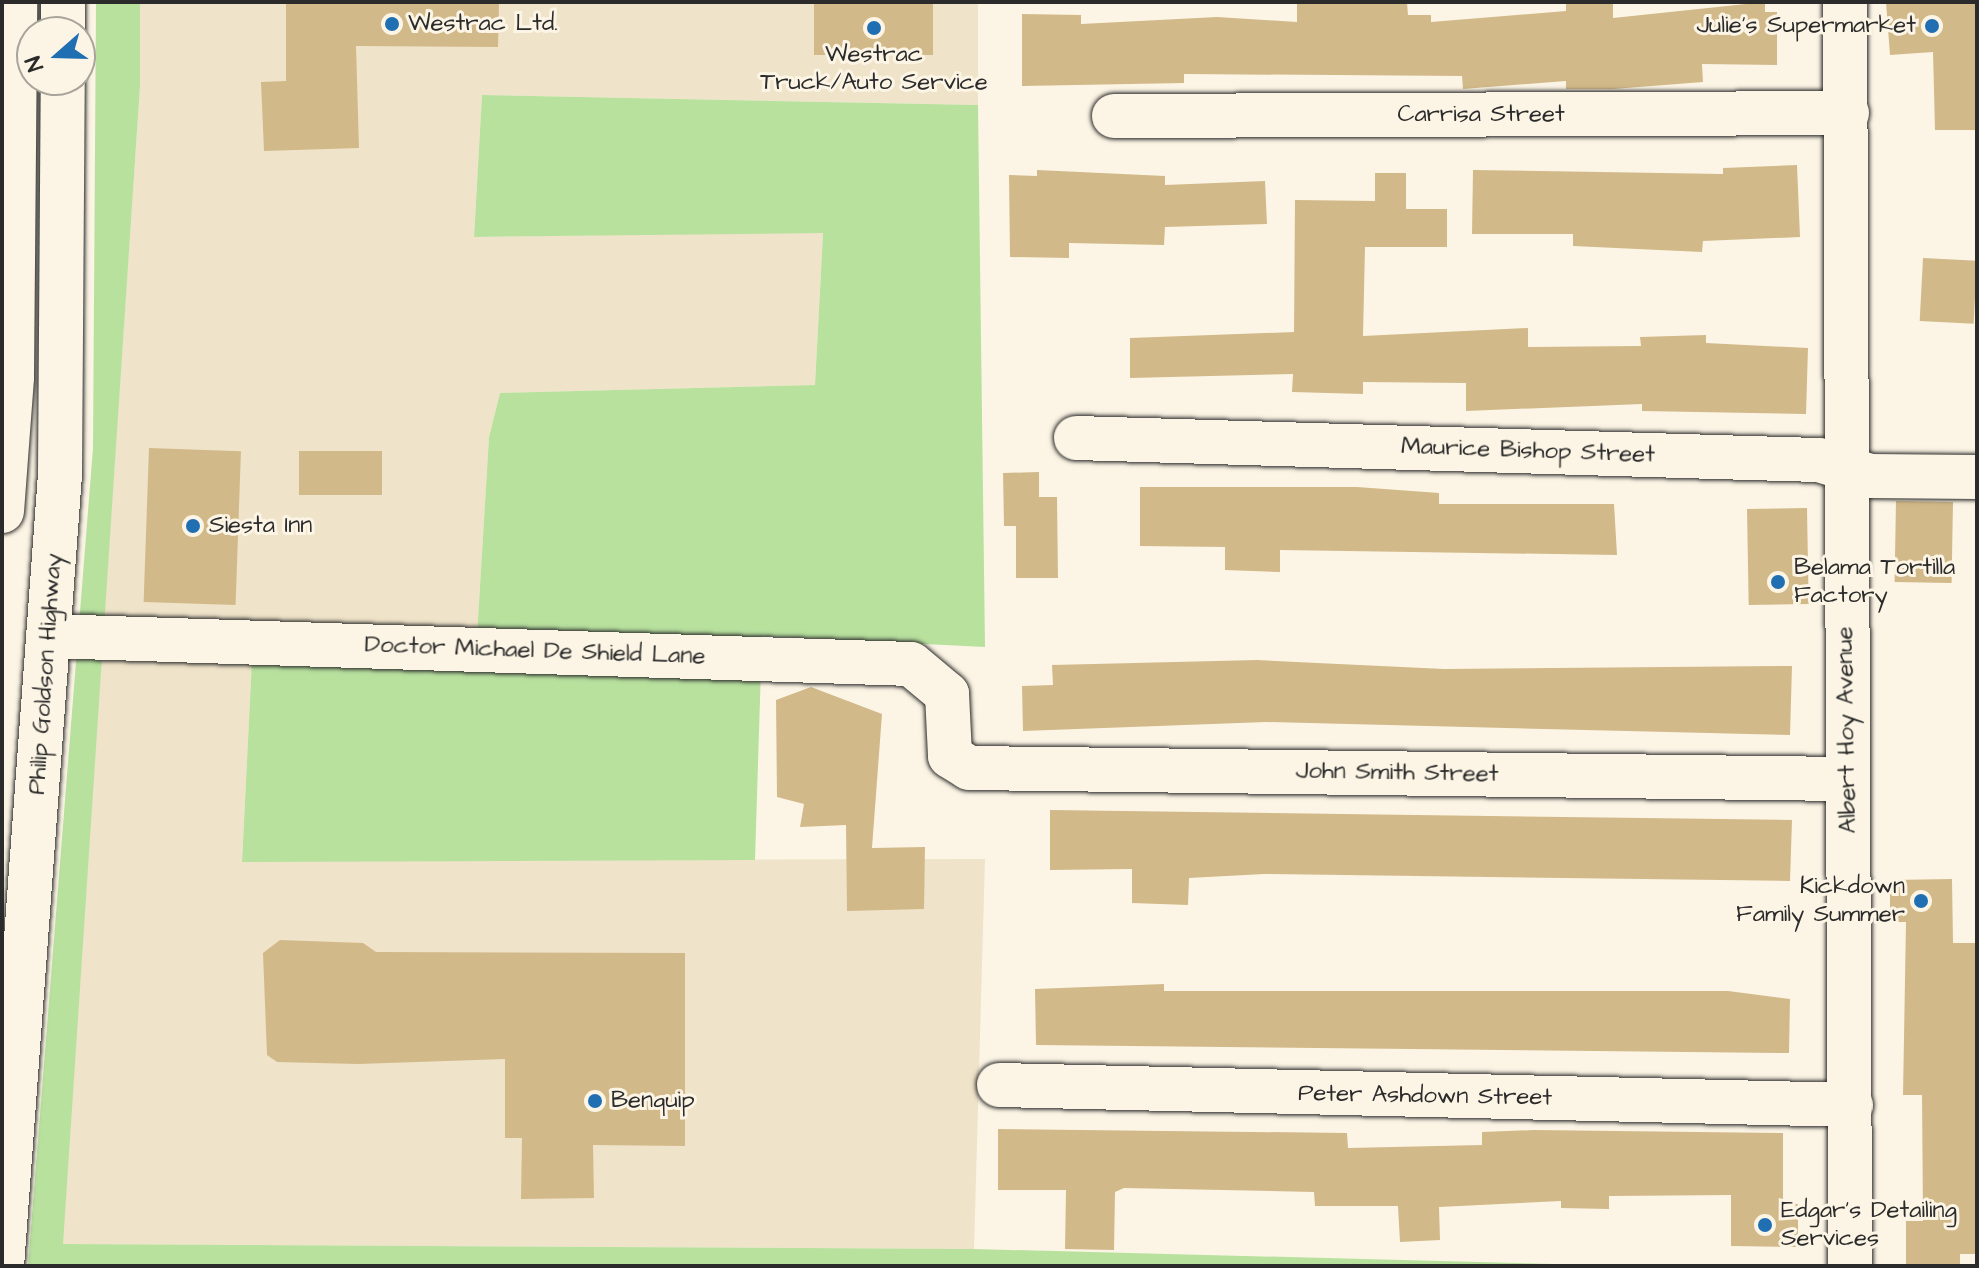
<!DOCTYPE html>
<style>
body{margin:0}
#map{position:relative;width:1979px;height:1268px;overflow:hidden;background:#fcf5e5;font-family:"Architects Daughter",sans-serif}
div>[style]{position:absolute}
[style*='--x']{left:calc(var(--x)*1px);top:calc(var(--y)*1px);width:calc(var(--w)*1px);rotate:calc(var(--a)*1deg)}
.built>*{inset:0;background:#efe3c9}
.green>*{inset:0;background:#b8e19e}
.building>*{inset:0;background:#d2b989;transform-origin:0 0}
.roads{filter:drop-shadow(0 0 2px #2b2b2b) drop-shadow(0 0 2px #2b2b2b)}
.minor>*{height:44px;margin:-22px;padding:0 22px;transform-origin:22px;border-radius:22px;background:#fcf5e5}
.highway>*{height:44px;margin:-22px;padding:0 22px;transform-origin:22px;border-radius:22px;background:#fcf5e5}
.dots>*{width:22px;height:22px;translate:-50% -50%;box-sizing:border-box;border:4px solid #fcf5e5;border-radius:50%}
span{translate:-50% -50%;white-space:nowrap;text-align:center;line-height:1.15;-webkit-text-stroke:6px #fcf5e5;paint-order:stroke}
.poi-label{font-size:24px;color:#2b2b2b}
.left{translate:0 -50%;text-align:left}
.right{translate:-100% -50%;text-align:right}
.street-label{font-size:24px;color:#2b2b2b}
.frame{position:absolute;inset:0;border:4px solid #2b2b2b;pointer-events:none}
.north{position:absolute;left:16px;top:16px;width:80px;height:80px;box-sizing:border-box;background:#fcf5e5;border:2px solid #a8a49b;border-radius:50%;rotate:250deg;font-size:22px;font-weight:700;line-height:32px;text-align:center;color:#2b2b2b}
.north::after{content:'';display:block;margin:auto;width:28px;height:36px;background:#1f6fb2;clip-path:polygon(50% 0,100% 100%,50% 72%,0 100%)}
</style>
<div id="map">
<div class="built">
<div style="clip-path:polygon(140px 2px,978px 2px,978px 105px,482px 95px,474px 237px,823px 232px,815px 385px,500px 393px,489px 437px,477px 636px,253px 639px,242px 861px,985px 859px,974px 1249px,62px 1244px,140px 86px)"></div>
</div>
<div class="green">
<div style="clip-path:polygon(96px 2px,140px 2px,140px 86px,63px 1244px,974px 1249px,1634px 1266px,28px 1266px,93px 448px)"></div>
<div style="clip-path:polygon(482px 95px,978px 105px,985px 647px,762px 636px,755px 860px,242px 862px,253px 639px,477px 636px,489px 437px,500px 393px,815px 385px,823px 233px,474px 237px)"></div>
</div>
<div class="building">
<div style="clip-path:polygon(286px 2px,499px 2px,498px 47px,356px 46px,359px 148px,264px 151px,261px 82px,286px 81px)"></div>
<div style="left:814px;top:2px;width:119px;height:53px"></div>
<div style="clip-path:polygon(1297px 2px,1407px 2px,1408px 15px,1431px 15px,1431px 22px,1566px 11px,1566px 2px,1613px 2px,1613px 18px,1765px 2px,1765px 12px,1777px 12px,1777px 65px,1702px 64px,1703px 82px,1613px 89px,1566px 89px,1566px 81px,1463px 89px,1462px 76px,1184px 74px,1184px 83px,1022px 86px,1022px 14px,1081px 15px,1081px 24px,1217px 17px,1297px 22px)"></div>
<div style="clip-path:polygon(1886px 2px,1977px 2px,1977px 130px,1935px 130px,1933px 52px,1890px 55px)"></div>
<div style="clip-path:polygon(1797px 165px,1800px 237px,1703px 241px,1702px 252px,1573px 246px,1573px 234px,1472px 234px,1473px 170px,1723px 174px,1723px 168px)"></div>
<div style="clip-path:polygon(1037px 170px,1165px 176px,1165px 185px,1265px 181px,1267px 224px,1165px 227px,1164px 245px,1069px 243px,1069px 258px,1010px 257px,1009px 175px,1037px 176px)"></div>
<div style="clip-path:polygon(1375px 173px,1406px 173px,1406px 209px,1447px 209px,1447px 247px,1365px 247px,1363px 336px,1528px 328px,1528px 347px,1641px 346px,1640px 337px,1706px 335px,1706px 343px,1808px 348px,1806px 414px,1642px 411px,1642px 404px,1466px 411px,1466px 383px,1363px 382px,1363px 394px,1292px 392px,1293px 374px,1130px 378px,1130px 338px,1294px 332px,1295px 200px,1375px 201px)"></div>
<div style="left:1923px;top:258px;width:54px;height:63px;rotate:3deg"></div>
<div style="left:149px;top:448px;width:92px;height:154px;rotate:2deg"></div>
<div style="left:299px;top:451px;width:83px;height:44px"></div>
<div style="clip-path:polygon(1039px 472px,1039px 497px,1057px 497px,1058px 578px,1016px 578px,1016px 526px,1004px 526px,1003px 473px)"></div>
<div style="clip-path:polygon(1140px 487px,1357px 487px,1439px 493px,1439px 504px,1614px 504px,1617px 555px,1280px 550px,1280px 572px,1225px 570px,1225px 547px,1140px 546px)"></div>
<div style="left:1896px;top:501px;width:57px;height:81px;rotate:1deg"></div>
<div style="left:1807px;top:508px;width:96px;height:60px;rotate:89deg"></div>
<div style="clip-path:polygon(1257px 660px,1444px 669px,1792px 666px,1790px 735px,1266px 722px,1023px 731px,1022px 686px,1053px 685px,1052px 665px)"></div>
<div style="clip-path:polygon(811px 687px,882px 714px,872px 848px,925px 847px,924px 909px,847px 911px,846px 825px,800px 827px,804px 804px,777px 797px,776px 700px)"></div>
<div style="clip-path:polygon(1050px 810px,1792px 820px,1790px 881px,1264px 874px,1189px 878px,1188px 905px,1132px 903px,1132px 869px,1050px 870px)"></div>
<div style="clip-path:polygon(1952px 879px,1953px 943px,1977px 943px,1977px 1254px,1960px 1254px,1960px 1265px,1906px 1265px,1906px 1221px,1923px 1221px,1922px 1095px,1903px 1095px,1906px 922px,1890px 922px,1890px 880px)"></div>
<div style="clip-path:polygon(280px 940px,363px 943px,376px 952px,685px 953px,685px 1146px,593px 1145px,594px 1198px,521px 1199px,522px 1138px,505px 1138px,505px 1059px,358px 1064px,277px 1062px,267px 1055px,263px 953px)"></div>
<div style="clip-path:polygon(1164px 984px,1164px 991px,1728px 991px,1790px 999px,1789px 1053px,1036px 1045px,1035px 989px)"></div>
<div style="clip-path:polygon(998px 1129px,1347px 1133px,1348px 1148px,1482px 1145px,1482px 1132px,1534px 1130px,1783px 1133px,1783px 1204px,1798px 1204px,1798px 1247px,1731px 1246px,1731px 1195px,1609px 1196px,1609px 1209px,1561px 1208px,1561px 1201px,1439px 1207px,1440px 1240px,1400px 1242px,1398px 1206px,1315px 1206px,1314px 1192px,1124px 1188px,1115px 1192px,1114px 1250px,1065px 1249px,1066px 1190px,998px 1190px)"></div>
</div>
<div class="roads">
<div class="minor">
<div style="--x:1845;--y:2;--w:1264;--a:89.77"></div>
<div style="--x:1114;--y:116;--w:733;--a:-0.23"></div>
<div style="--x:1076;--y:438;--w:743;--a:1.7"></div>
<div style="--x:1819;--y:460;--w:53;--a:17.4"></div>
<div style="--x:1870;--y:476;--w:107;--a:0.5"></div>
<div style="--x:49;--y:636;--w:862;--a:1.86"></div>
<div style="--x:911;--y:664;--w:47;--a:39.8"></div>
<div style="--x:947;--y:694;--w:62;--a:87.2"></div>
<div style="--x:950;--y:756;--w:22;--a:32"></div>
<div style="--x:969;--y:768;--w:878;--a:0.72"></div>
<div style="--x:999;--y:1085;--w:852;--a:1.34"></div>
</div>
<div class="highway">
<div style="--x:63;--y:32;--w:30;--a:-90"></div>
<div style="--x:2;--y:511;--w:134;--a:-85.7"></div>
<div style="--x:12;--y:377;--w:375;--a:-89.5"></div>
<div style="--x:2;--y:1266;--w:793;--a:-85.81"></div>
<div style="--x:60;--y:475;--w:395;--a:-89.6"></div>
</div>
</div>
<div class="dots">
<div style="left:392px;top:24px;background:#1f6fb2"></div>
<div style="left:1932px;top:26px;background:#1f6fb2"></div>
<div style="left:874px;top:28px;background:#1f6fb2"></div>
<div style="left:193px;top:526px;background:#1f6fb2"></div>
<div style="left:1778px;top:582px;background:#1f6fb2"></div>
<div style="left:1921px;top:901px;background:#1f6fb2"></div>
<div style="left:595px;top:1101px;background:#1f6fb2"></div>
<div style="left:1765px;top:1225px;background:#1f6fb2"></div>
</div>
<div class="poi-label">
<span class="left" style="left:408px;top:24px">Westrac Ltd.</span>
<span class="right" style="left:1916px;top:26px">Julie's Supermarket</span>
<span style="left:874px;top:69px">Westrac<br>Truck/Auto Service</span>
<span class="left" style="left:209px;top:526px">Siesta Inn</span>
<span class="left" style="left:1794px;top:582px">Belama Tortilla<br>Factory</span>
<span class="right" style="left:1905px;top:901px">Kickdown<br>Family Summer</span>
<span class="left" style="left:611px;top:1101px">Benquip</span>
<span class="left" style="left:1781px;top:1225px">Edgar's Detailing<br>Services</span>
</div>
<div class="street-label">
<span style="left:1481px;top:115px">Carrisa Street</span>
<span style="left:1528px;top:451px;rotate:2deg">Maurice Bishop Street</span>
<span style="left:535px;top:651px;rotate:2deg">Doctor Michael De Shield Lane</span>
<span style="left:46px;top:674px;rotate:-86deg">Philip Goldson Highway</span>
<span style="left:1847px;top:730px;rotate:-91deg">Albert Hoy Avenue</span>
<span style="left:1397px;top:773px;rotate:1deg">John Smith Street</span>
<span style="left:1425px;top:1096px;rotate:1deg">Peter Ashdown Street</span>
</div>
<div class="frame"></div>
<div class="north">N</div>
</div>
